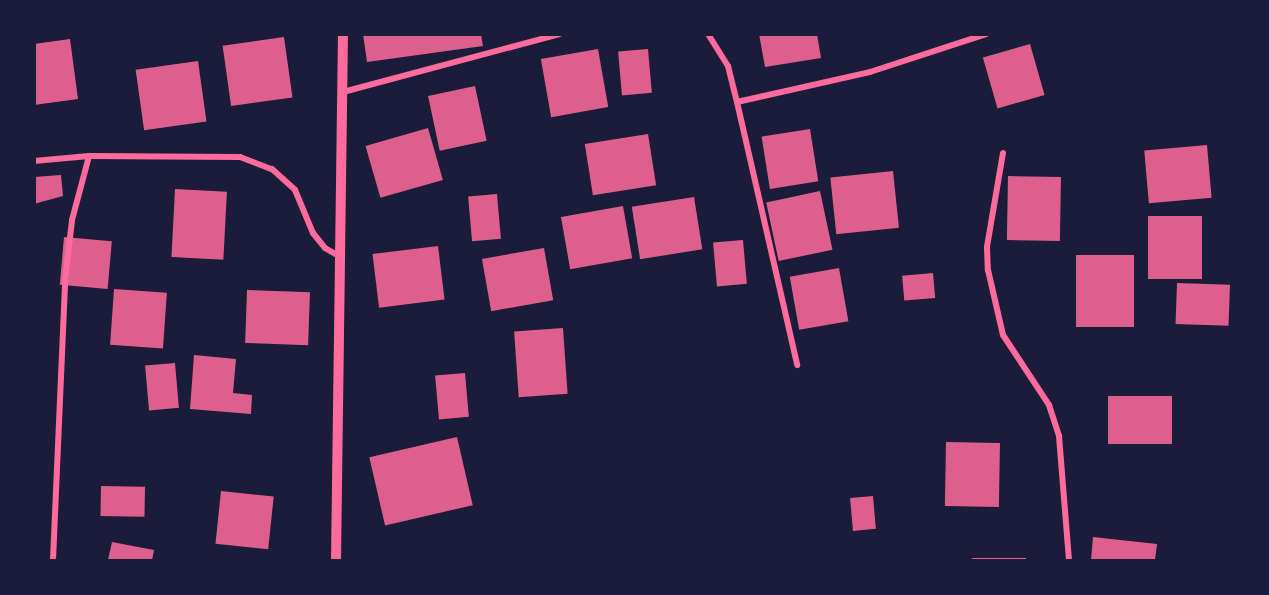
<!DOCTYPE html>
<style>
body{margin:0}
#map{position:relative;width:1269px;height:595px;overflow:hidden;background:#1b1b3a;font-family:"Titillium Web",sans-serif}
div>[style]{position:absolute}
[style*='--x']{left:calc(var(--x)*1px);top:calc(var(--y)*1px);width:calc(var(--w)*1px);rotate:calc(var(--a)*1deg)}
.building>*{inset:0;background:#dd5f8e;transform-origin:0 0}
.minor>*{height:6px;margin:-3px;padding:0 3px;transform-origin:3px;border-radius:3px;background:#ff6b9d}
.tertiary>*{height:10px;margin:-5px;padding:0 5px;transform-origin:5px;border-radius:5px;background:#ff6b9d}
span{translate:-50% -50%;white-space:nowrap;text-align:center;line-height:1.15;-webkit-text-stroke:6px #1b1b3a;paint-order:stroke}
.frame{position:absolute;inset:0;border:36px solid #1b1b3a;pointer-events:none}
</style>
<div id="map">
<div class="building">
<div style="clip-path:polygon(363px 34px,481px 34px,483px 46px,367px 62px)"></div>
<div style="clip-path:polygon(759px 34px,817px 34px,821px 58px,765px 67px)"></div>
<div style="left:284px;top:37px;width:61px;height:62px;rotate:82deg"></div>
<div style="clip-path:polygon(70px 39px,78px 99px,34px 105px,34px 44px)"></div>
<div style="left:1030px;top:44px;width:53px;height:49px;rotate:74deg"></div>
<div style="left:598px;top:49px;width:59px;height:58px;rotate:80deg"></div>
<div style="left:648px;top:49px;width:44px;height:30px;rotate:85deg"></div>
<div style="left:198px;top:61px;width:61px;height:63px;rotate:82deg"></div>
<div style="left:475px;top:86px;width:56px;height:48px;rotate:78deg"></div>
<div style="left:428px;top:128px;width:54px;height:65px;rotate:74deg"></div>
<div style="left:810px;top:129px;width:53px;height:49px;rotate:81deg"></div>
<div style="left:648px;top:134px;width:52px;height:64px;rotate:81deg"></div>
<div style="left:1207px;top:145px;width:53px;height:63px;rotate:85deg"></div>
<div style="left:893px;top:171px;width:57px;height:63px;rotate:84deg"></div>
<div style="clip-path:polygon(61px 175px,63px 196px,34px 204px,34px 177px)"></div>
<div style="left:1008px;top:176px;width:53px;height:64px;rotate:1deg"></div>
<div style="left:175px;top:189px;width:52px;height:68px;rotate:3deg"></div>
<div style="left:820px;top:191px;width:60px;height:55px;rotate:78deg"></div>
<div style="left:497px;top:194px;width:45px;height:29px;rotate:85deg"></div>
<div style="left:694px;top:197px;width:53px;height:63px;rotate:81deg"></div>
<div style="left:623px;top:206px;width:53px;height:63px;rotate:80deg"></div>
<div style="left:1148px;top:216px;width:54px;height:63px"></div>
<div style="left:64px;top:237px;width:48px;height:48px;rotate:5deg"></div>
<div style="left:743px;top:240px;width:44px;height:30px;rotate:85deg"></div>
<div style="left:438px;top:246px;width:54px;height:66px;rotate:83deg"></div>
<div style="left:544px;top:248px;width:53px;height:63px;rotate:80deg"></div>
<div style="left:1076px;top:255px;width:58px;height:72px"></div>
<div style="left:839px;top:268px;width:54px;height:50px;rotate:80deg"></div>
<div style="left:933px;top:273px;width:25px;height:31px;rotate:85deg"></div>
<div style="left:1177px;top:283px;width:53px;height:41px;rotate:2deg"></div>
<div style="left:114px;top:289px;width:53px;height:56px;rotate:4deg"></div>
<div style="left:247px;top:290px;width:63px;height:53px;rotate:2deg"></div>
<div style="left:563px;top:328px;width:66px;height:49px;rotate:86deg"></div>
<div style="clip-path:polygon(194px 355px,236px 359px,233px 393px,252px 395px,251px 414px,190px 409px)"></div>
<div style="left:175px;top:363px;width:45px;height:30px;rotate:85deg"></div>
<div style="left:465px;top:373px;width:44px;height:30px;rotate:85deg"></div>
<div style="left:1108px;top:396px;width:64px;height:48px"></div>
<div style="left:457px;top:437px;width:70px;height:90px;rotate:77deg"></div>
<div style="left:946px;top:442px;width:54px;height:64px;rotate:1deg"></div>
<div style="left:101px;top:486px;width:44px;height:30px;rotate:1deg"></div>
<div style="left:221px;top:491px;width:53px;height:53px;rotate:6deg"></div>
<div style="left:873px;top:496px;width:33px;height:23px;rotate:85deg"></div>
<div style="clip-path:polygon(1093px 537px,1157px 544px,1155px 560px,1091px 560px)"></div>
<div style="clip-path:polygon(112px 542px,154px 550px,152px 560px,108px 560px)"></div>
<div style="left:972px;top:558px;width:54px;height:2px"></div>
</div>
<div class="minor">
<div style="--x:708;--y:34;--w:38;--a:58"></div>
<div style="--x:728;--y:66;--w:37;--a:76"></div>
<div style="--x:737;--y:102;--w:136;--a:-12.7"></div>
<div style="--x:870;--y:72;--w:122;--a:-18.1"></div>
<div style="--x:343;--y:92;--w:224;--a:-15"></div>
<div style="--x:737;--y:102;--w:270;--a:77.1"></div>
<div style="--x:1003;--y:153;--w:95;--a:99.7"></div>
<div style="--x:987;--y:247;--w:23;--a:88"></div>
<div style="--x:988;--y:270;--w:67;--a:77"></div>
<div style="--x:1003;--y:335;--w:84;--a:56.7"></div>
<div style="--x:1049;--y:405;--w:33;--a:72"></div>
<div style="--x:1059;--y:436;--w:124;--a:85.4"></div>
<div style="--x:34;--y:161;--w:55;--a:-5.2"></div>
<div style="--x:89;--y:156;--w:151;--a:0.4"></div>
<div style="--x:240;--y:157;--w:34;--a:21"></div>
<div style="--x:272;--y:169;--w:31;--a:42"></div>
<div style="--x:295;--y:190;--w:47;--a:67.3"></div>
<div style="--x:313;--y:233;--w:19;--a:51"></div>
<div style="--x:325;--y:248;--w:16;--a:30"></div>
<div style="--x:53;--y:560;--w:280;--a:-87.5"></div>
<div style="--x:65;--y:280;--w:60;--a:-83.3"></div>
<div style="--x:72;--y:220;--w:66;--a:-75.1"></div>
</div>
<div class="tertiary">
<div style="--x:336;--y:560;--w:526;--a:-89.24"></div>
</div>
<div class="frame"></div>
</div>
